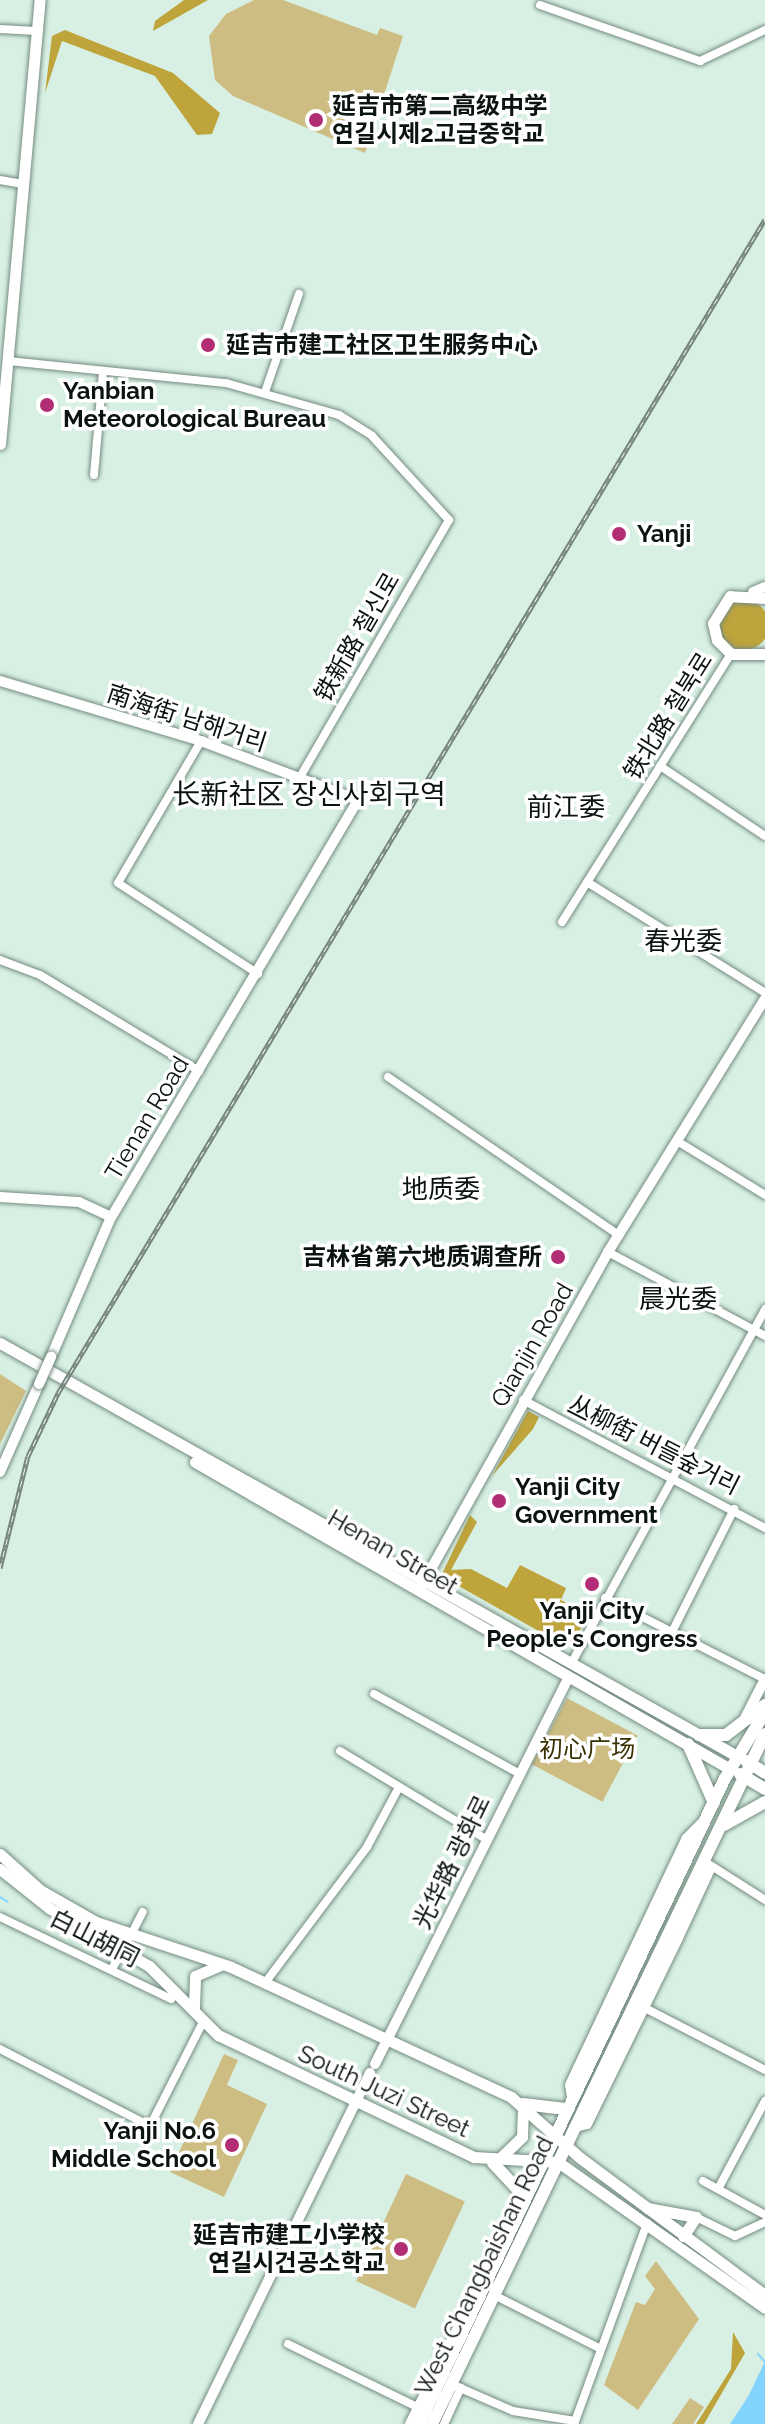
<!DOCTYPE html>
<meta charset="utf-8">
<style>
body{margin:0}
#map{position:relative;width:765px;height:2424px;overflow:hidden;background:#d8f0e3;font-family:Raleway,"Noto Sans SC","Noto Sans KR",sans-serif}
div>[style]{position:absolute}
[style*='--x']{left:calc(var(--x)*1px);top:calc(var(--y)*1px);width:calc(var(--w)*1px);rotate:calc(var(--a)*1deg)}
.green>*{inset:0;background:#cdbd82;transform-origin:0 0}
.forest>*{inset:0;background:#bea43b}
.round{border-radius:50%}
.water>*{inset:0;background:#82d4ff}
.stream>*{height:2px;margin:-1px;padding:0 1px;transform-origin:1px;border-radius:1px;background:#82d4ff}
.roads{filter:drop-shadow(0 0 2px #758b80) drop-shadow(0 0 2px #758b80)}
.minor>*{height:8px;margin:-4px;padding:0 4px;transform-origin:4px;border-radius:4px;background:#fff}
.tertiary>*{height:10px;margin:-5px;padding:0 5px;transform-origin:5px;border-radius:5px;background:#fff}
.secondary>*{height:11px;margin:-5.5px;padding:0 5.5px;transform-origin:5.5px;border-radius:5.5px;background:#fff}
.primary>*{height:12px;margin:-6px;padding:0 6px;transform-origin:6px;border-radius:6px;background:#fff}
.rail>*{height:5px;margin-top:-2.5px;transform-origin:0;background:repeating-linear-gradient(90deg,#fff 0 6px,#76867d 0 12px);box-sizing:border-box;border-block:2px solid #76867d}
.bridges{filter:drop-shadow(0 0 2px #758b80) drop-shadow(0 0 2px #758b80)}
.tertiary-bridge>*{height:10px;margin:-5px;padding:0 5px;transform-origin:5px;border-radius:5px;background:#fff}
.dots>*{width:22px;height:22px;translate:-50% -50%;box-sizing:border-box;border:4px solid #fff;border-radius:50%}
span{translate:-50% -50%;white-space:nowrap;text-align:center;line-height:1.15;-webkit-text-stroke:7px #fff;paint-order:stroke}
.poi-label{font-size:24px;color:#0c1410;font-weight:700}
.left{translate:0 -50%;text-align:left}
.right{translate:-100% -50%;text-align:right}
.street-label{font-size:24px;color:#0c1410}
.park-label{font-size:24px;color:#3b3002}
.neighbourhood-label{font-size:26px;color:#0c1410}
.quarter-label{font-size:28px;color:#0c1410}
</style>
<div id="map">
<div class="green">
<div style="clip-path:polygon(254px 0,283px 0,377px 35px,380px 28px,403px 36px,365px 153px,233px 96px,215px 80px,209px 36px,226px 14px)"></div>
<div style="clip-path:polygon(0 1374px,26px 1391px,0 1444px)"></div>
<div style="left:567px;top:1698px;width:80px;height:75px;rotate:28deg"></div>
<div style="clip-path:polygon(224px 2054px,238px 2060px,227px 2085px,267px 2104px,224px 2197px,170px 2172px)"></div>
<div style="left:406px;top:2174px;width:65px;height:118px;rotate:25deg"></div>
<div style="clip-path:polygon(656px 2261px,699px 2319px,638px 2410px,604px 2385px,636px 2302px,645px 2305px,655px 2289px,645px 2276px)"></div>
<div style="clip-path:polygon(690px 2398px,704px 2407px,693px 2424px,672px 2424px)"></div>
</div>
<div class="forest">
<div style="clip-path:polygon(184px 0,208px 0,153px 31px,155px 21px)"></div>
<div style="clip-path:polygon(65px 30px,173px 73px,220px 113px,212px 134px,197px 135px,155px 76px,62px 41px,45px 93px,52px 36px)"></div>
<div class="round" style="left:719px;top:600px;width:50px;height:50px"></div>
<div style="clip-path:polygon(528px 1411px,539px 1417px,533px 1429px,492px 1476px)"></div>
<div style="clip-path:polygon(470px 1515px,477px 1522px,451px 1570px,471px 1569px,507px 1588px,520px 1565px,566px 1588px,561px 1600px,588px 1614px,574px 1642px,565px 1646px,441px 1576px)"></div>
<div style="clip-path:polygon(733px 2332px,745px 2353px,704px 2424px,696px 2424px,731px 2369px)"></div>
</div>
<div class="water">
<div style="clip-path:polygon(765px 2361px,765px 2424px,730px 2424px,749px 2395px)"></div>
</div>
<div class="stream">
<div style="--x:0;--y:1897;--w:9;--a:32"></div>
<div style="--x:758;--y:2354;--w:11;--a:49"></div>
</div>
<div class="roads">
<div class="minor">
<div style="--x:540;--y:5;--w:170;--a:19.3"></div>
<div style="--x:700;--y:61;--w:72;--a:-25.5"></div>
<div style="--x:0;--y:29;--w:36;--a:3"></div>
<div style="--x:0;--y:180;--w:23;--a:10"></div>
<div style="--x:8;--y:361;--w:219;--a:5.8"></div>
<div style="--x:226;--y:383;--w:117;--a:15.8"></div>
<div style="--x:339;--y:415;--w:39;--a:32"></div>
<div style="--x:372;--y:436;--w:114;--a:47.5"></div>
<div style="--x:449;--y:520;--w:295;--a:120.1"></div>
<div style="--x:265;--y:392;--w:104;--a:-70.9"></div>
<div style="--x:94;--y:475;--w:103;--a:-85"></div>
<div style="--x:201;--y:741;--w:164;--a:120.3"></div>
<div style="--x:118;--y:883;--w:167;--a:33"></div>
<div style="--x:660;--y:766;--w:126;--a:33.7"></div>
<div style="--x:587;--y:882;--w:210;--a:31.9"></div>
<div style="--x:562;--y:922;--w:317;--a:-57.8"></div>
<div style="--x:0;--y:960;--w:43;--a:20.6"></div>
<div style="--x:40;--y:975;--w:186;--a:31.1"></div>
<div style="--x:388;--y:1077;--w:280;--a:34.4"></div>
<div style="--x:677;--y:1141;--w:103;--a:31.5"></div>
<div style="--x:608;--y:1252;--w:178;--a:28.1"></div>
<div style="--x:523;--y:1400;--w:274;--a:27.9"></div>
<div style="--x:605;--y:1598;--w:179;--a:26.9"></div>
<div style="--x:672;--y:1632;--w:138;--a:-63.2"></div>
<div style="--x:571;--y:1664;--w:405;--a:-61.3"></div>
<div style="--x:374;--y:1694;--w:164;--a:28.7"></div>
<div style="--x:340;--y:1751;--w:170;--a:31.1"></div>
<div style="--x:707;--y:1863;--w:69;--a:32.5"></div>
<div style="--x:0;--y:1917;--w:190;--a:25.6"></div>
<div style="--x:130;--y:1937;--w:28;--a:-63"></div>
<div style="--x:112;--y:1969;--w:23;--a:-61"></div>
<div style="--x:265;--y:1983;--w:170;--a:-53.1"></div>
<div style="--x:367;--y:1847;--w:68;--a:-61.9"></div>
<div style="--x:643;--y:2007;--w:137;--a:27.3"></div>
<div style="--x:0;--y:2049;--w:169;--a:27.2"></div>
<div style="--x:150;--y:2126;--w:117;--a:-63"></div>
<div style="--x:703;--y:2181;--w:71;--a:28.7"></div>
<div style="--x:718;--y:2189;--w:100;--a:-61.9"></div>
<div style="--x:696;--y:2217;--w:43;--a:26"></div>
<div style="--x:735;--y:2236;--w:33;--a:-25"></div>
<div style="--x:494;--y:2295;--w:118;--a:26.8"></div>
<div style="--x:288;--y:2344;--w:148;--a:26"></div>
<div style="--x:451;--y:2384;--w:68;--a:23.5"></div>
<div style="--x:513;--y:2411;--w:63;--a:9.2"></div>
<div style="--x:444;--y:2424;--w:40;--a:-65"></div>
<div style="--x:574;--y:2424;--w:214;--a:-70"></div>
</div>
<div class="tertiary">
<div style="--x:753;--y:592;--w:13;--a:-23"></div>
<div style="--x:0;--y:681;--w:210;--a:16.6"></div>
<div style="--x:201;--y:741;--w:168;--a:20.6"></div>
<div style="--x:358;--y:800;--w:485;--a:120.6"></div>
<div style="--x:111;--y:1217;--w:152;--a:113.2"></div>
<div style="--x:0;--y:1197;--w:79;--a:3.6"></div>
<div style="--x:79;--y:1202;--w:35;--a:25"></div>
<div style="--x:0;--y:1472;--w:96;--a:-66.1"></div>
<div style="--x:421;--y:1587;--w:384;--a:-60.8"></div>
<div style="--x:608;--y:1252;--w:298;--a:-58.2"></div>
<div style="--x:744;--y:1720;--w:46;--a:-62.9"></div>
<div style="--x:375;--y:2064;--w:431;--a:-63.4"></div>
<div style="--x:572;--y:2097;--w:12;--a:-99"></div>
<div style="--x:570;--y:2085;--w:273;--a:-64.7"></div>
<div style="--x:687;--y:1838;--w:21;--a:-45"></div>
<div style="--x:575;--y:2127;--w:12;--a:-14"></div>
<div style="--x:587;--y:2124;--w:207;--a:-63.9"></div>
<div style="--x:678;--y:1938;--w:76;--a:-65.1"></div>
<div style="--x:710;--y:1869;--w:11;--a:-128"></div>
<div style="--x:198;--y:2424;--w:391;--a:-63.9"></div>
<div style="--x:410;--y:2424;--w:240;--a:-63.5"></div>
</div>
<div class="secondary">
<div style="--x:0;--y:444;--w:446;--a:-84.9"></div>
<div style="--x:765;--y:598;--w:35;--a:-177"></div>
<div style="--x:730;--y:596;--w:32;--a:122"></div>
<div style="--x:713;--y:623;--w:17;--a:77"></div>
<div style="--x:717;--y:640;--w:20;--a:45"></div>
<div style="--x:731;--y:654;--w:34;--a:0"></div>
<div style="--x:0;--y:1343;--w:845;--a:29.27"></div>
<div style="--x:195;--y:1462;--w:617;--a:29.85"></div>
<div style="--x:0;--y:1854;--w:54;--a:42"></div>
<div style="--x:40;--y:1890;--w:64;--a:29.7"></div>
<div style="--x:96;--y:1922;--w:142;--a:18.4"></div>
<div style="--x:231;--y:1967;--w:309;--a:24.9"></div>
<div style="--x:511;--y:2097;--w:91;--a:41.4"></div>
<div style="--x:579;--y:2157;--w:232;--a:36.6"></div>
<div style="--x:0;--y:1869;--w:63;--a:38.5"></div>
<div style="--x:49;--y:1908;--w:116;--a:30.1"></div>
<div style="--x:149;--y:1966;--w:98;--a:45"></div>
<div style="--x:218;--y:2035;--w:284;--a:25.5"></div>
<div style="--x:474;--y:2157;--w:84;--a:3.4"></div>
<div style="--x:558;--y:2162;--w:253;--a:35.2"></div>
<div style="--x:194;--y:2007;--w:31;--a:-88"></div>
<div style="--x:195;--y:1976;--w:28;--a:-23"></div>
<div style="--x:497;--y:2161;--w:35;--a:-44"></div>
<div style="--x:522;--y:2137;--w:33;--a:-88"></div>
<div style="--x:647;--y:2208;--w:50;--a:10.4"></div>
<div style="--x:696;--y:2217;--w:23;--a:124"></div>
</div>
<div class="primary">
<div style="--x:699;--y:1735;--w:27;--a:0"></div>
<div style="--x:726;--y:1735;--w:49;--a:-37.6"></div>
<div style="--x:688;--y:1744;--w:64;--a:66.2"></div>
<div style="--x:746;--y:1761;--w:22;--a:32"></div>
<div style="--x:740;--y:1774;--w:29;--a:31"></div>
<div style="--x:724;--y:1825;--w:47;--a:-29.3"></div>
<div style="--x:523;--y:2104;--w:43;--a:6.6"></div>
<div style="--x:493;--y:2163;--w:45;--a:46.8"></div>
<div style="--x:419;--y:2424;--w:713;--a:-64.66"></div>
<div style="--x:724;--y:1780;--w:79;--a:-58.9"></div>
<div style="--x:432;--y:2424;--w:766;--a:-64.24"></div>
</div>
</div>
<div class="rail">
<div style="--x:0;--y:1568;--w:115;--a:-76"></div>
<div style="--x:28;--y:1456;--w:70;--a:-64.5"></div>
<div style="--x:58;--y:1393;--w:1370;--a:-58.94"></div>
</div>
<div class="bridges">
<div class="tertiary-bridge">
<div style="--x:39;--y:1384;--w:30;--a:-66"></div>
</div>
</div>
<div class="dots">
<div style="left:316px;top:120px;background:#b12e75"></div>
<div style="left:208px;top:345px;background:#b12e75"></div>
<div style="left:47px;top:405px;background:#b12e75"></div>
<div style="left:619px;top:534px;background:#b12e75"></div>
<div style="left:558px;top:1257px;background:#b12e75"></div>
<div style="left:499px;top:1501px;background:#b12e75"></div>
<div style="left:592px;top:1584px;background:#b12e75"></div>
<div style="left:232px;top:2145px;background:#b12e75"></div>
<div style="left:401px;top:2249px;background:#b12e75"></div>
</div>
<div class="poi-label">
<span class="left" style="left:332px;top:120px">延吉市第二高级中学<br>연길시제2고급중학교</span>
<span class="left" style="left:226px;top:345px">延吉市建工社区卫生服务中心</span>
<span class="left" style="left:63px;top:405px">Yanbian<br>Meteorological Bureau</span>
<span class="left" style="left:637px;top:534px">Yanji</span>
<span class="right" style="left:542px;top:1257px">吉林省第六地质调查所</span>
<span class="left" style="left:515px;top:1501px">Yanji City<br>Government</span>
<span style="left:592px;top:1625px">Yanji City<br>People's Congress</span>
<span class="right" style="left:216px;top:2145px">Yanji No.6<br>Middle School</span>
<span class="right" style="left:385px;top:2249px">延吉市建工小学校<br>연길시건공소학교</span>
</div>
<div class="street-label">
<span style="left:357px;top:637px;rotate:-60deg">铁新路 철신로</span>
<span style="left:668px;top:716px;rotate:-58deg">铁北路 철북로</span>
<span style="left:187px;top:718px;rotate:18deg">南海街 남해거리</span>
<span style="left:147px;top:1118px;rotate:-59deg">Tienan Road</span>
<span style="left:532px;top:1345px;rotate:-60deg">Qianjin Road</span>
<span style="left:654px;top:1445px;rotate:27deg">丛柳街 버들숲거리</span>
<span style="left:393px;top:1552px;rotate:30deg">Henan Street</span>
<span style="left:452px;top:1862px;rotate:-64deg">光华路 광화로</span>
<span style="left:95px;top:1938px;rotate:27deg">白山胡同</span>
<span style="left:384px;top:2091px;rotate:25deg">South Juzi Street</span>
<span style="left:484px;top:2266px;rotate:-64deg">West Changbaishan Road</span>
</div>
<div class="park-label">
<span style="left:587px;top:1749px">初心广场</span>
</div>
<div class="neighbourhood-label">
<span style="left:566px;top:808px">前江委</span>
<span style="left:683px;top:942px">春光委</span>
<span style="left:441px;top:1190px">地质委</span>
<span style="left:678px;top:1300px">晨光委</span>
</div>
<div class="quarter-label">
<span style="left:309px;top:795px">长新社区 장신사회구역</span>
</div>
</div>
